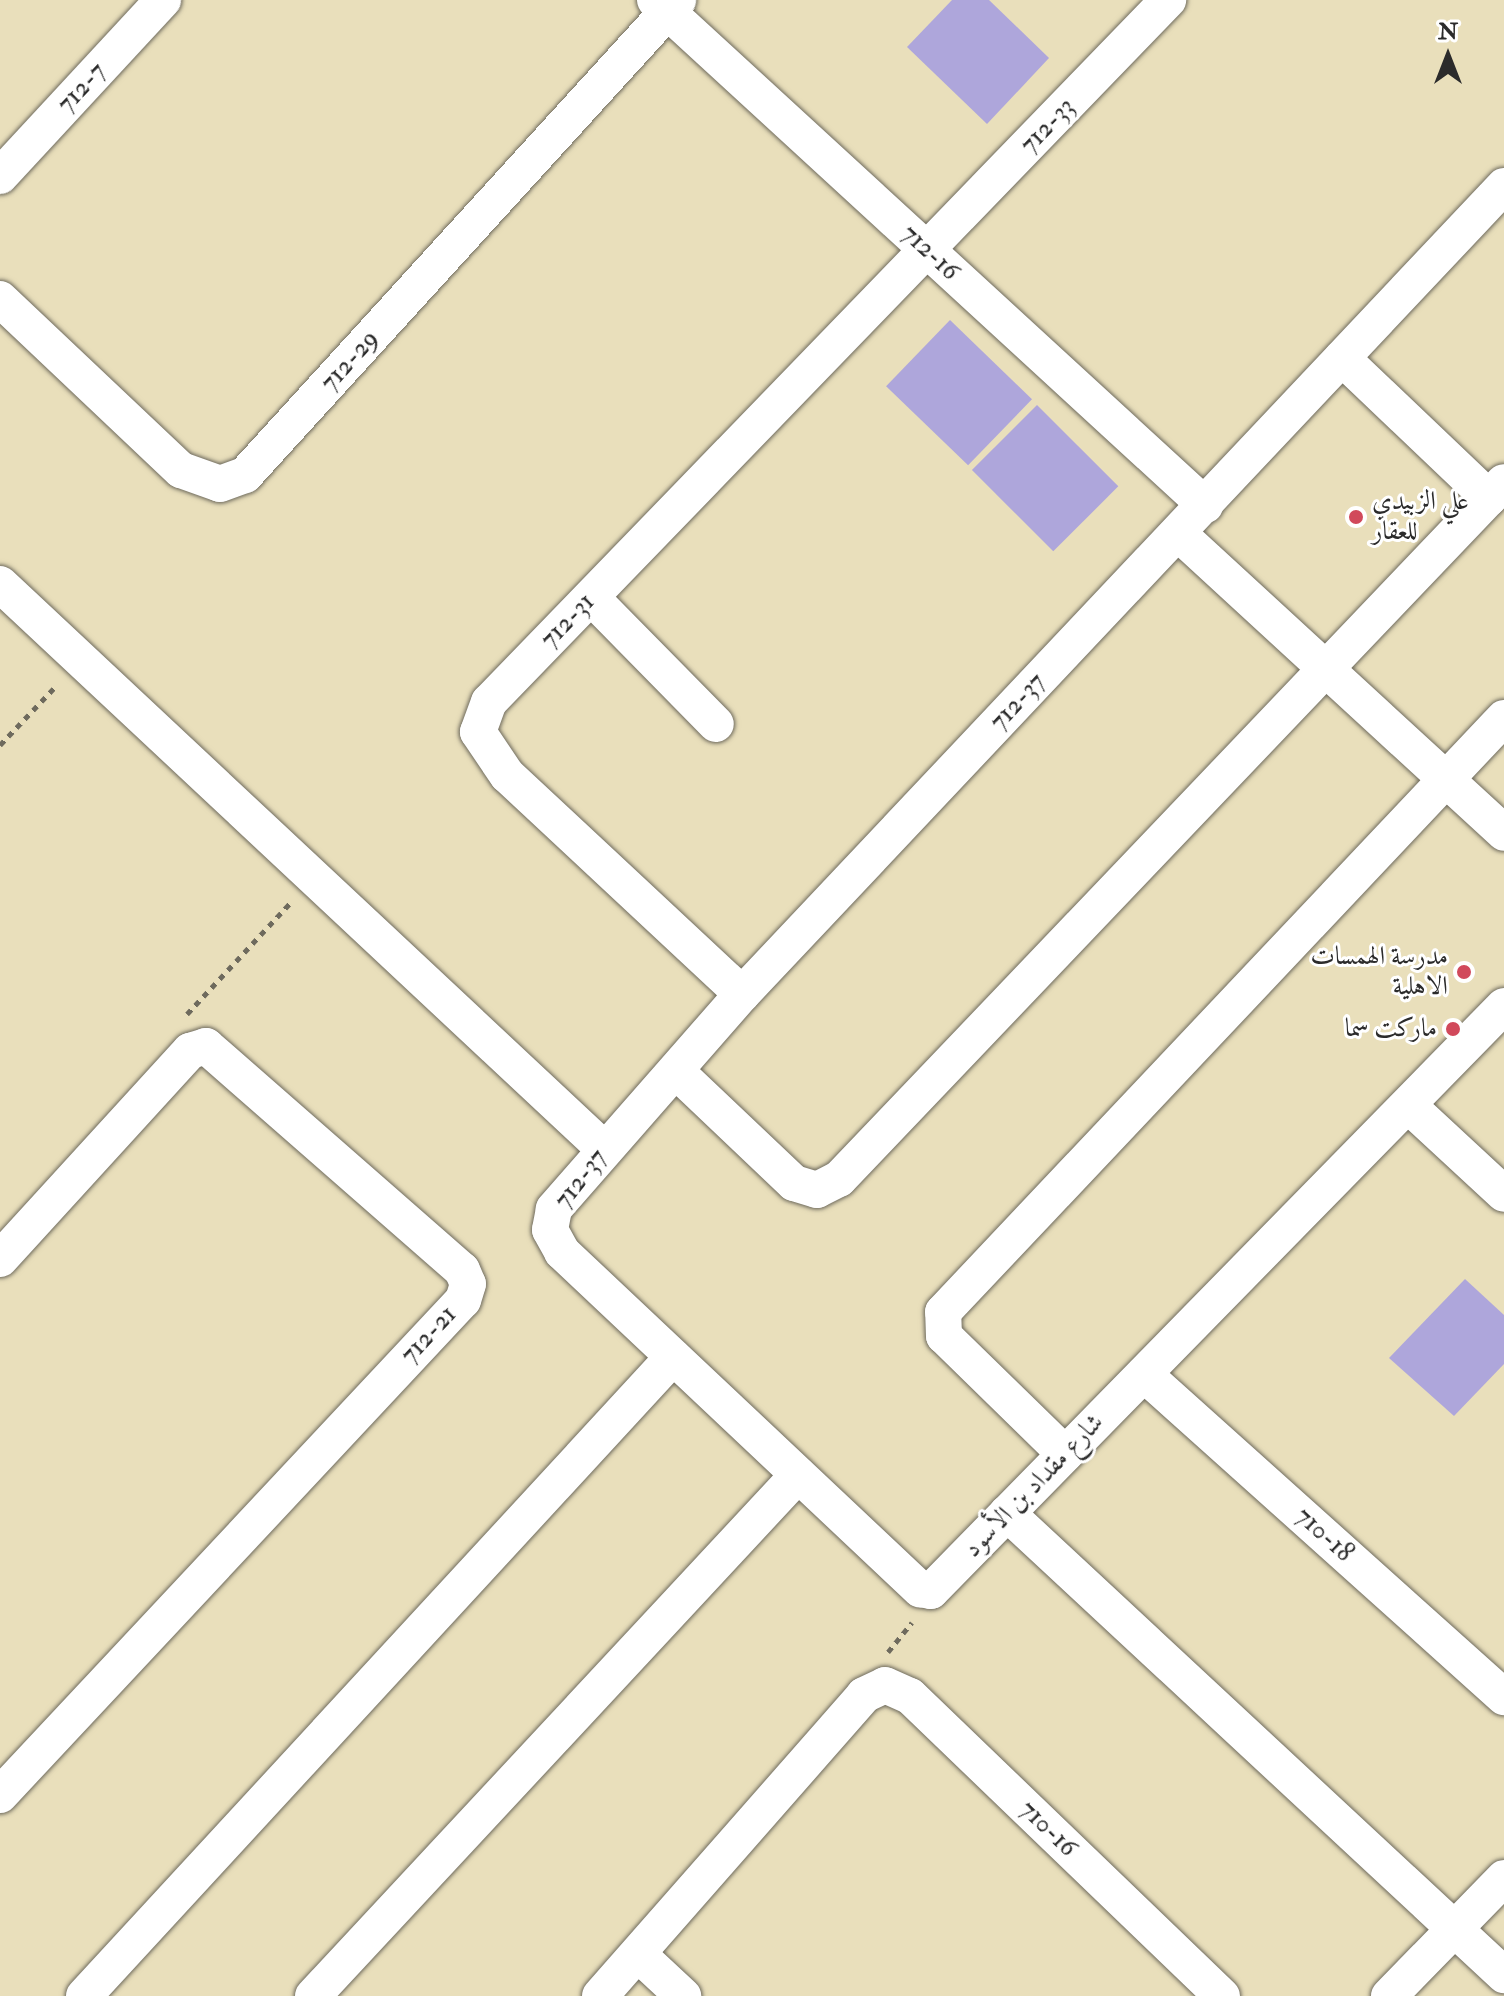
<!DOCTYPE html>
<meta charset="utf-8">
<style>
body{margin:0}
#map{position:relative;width:1504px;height:1996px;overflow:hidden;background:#e9dfbb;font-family:"IM FELL Double Pica",Amiri,serif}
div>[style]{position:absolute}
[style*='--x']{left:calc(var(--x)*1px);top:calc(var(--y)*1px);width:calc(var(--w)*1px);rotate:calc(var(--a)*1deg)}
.building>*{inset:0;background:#aea6db;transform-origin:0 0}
.path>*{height:5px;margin-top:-2.5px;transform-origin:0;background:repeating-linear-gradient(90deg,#6e6a5d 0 6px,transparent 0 12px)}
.roads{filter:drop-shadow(0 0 2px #6e6a5d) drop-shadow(0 0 2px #6e6a5d)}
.street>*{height:36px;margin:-18px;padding:0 18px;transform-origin:18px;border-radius:18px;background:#fff}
.dots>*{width:22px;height:22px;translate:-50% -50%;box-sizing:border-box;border:4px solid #fff;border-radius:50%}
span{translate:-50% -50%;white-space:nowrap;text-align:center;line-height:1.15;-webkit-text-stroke:6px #fff;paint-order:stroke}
.street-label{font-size:26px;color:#2b2b2b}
.poi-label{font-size:26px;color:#2b2b2b}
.left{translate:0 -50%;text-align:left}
.right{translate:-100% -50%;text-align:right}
.north{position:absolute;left:1408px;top:16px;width:80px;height:80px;-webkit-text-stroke:6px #fff;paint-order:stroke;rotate:0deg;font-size:22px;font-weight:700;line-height:32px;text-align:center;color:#2b2b2b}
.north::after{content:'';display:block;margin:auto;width:28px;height:36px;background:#2b2b2b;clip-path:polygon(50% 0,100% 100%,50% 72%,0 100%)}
</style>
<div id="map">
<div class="building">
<div style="clip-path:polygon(952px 0,989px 0,1049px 58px,987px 124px,907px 47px)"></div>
<div style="left:950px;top:320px;width:114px;height:92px;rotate:44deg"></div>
<div style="left:1037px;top:405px;width:115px;height:92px;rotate:45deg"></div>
<div style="clip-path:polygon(1465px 1279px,1504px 1315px,1504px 1364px,1454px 1416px,1389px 1358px)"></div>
</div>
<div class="path">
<div style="--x:0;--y:745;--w:83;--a:-46.5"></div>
<div style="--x:187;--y:1014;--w:154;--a:-47.1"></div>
<div style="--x:888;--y:1652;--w:38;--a:-51"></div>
</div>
<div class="roads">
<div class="street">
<div style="--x:655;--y:0;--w:747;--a:42.56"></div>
<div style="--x:0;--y:176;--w:240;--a:-47.2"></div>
<div style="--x:1504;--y:186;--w:1111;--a:133.32"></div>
<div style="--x:742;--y:994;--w:286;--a:131.2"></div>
<div style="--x:554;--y:1209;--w:21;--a:101"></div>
<div style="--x:550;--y:1230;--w:25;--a:61"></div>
<div style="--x:562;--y:1252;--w:492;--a:43.3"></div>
<div style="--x:920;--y:1589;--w:11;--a:10"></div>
<div style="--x:931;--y:1591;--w:819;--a:-45.59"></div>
<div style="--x:0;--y:299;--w:249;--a:43.4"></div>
<div style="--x:181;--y:470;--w:41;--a:19.7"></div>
<div style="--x:220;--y:484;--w:27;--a:-20"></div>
<div style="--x:245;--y:475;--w:643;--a:-47.65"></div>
<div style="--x:1342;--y:358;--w:203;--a:43.6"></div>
<div style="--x:1178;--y:533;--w:443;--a:42.6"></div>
<div style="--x:0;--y:584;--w:827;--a:43.09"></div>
<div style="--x:591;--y:597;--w:178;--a:45.5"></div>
<div style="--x:742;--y:994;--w:321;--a:-137"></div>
<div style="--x:507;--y:775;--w:52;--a:-124"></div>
<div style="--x:478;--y:732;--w:32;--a:-70"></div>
<div style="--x:489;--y:702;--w:977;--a:-45.95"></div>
<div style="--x:677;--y:1072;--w:161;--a:43.5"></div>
<div style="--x:794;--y:1183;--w:24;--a:17"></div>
<div style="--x:817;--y:1190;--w:25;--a:-27"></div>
<div style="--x:839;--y:1179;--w:963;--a:-46.35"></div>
<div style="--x:1409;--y:1106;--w:129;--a:42.8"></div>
<div style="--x:0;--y:1259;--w:282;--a:-47.6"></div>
<div style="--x:190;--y:1051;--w:17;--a:-17"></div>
<div style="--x:206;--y:1046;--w:340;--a:41.2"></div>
<div style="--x:462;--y:1270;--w:15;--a:67"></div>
<div style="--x:468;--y:1284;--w:17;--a:107"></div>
<div style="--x:463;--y:1300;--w:678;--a:133.09"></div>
<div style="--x:1144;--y:1374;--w:484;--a:41.9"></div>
<div style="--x:1065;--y:1454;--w:169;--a:-135.7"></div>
<div style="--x:944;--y:1336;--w:24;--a:-92"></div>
<div style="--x:943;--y:1312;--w:817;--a:-46.64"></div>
<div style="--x:1007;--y:1513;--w:679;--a:42.91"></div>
<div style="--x:638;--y:1954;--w:62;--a:43"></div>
<div style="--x:84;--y:1996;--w:869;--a:-47.33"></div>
<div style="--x:313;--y:1996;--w:712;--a:-47.05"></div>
<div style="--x:600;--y:1996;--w:400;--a:-48.7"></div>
<div style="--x:864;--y:1695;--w:23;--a:-25"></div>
<div style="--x:885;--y:1685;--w:27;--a:24"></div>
<div style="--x:910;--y:1696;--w:433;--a:43.9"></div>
<div style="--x:1389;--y:1996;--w:165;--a:-45.7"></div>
</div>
</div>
<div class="dots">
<div style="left:1356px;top:517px;background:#d1495b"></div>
<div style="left:1464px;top:972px;background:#d1495b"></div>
<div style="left:1453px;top:1029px;background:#d1495b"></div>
</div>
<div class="street-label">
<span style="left:82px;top:88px;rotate:-47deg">712-7</span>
<span style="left:1048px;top:126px;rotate:-46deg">712-33</span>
<span style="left:930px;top:253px;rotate:43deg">712-16</span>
<span style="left:350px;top:361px;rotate:-48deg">712-29</span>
<span style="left:568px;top:621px;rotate:-46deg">712-31</span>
<span style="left:1018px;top:702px;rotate:-47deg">712-37</span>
<span style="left:581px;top:1179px;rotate:-52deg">712-37</span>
<span style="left:429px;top:1335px;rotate:-47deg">712-21</span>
<span style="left:1034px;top:1486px;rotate:-46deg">شارع مقداد بن الأسود</span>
<span style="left:1324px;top:1535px;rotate:42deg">710-18</span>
<span style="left:1048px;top:1829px;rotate:44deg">710-16</span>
</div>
<div class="poi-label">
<span class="left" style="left:1372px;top:517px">علي الزبيدي<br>للعقار</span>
<span class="right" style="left:1448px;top:972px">مدرسة الهمسات<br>الاهلية</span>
<span class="right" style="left:1437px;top:1029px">ماركت سما</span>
</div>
<div class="north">N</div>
</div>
